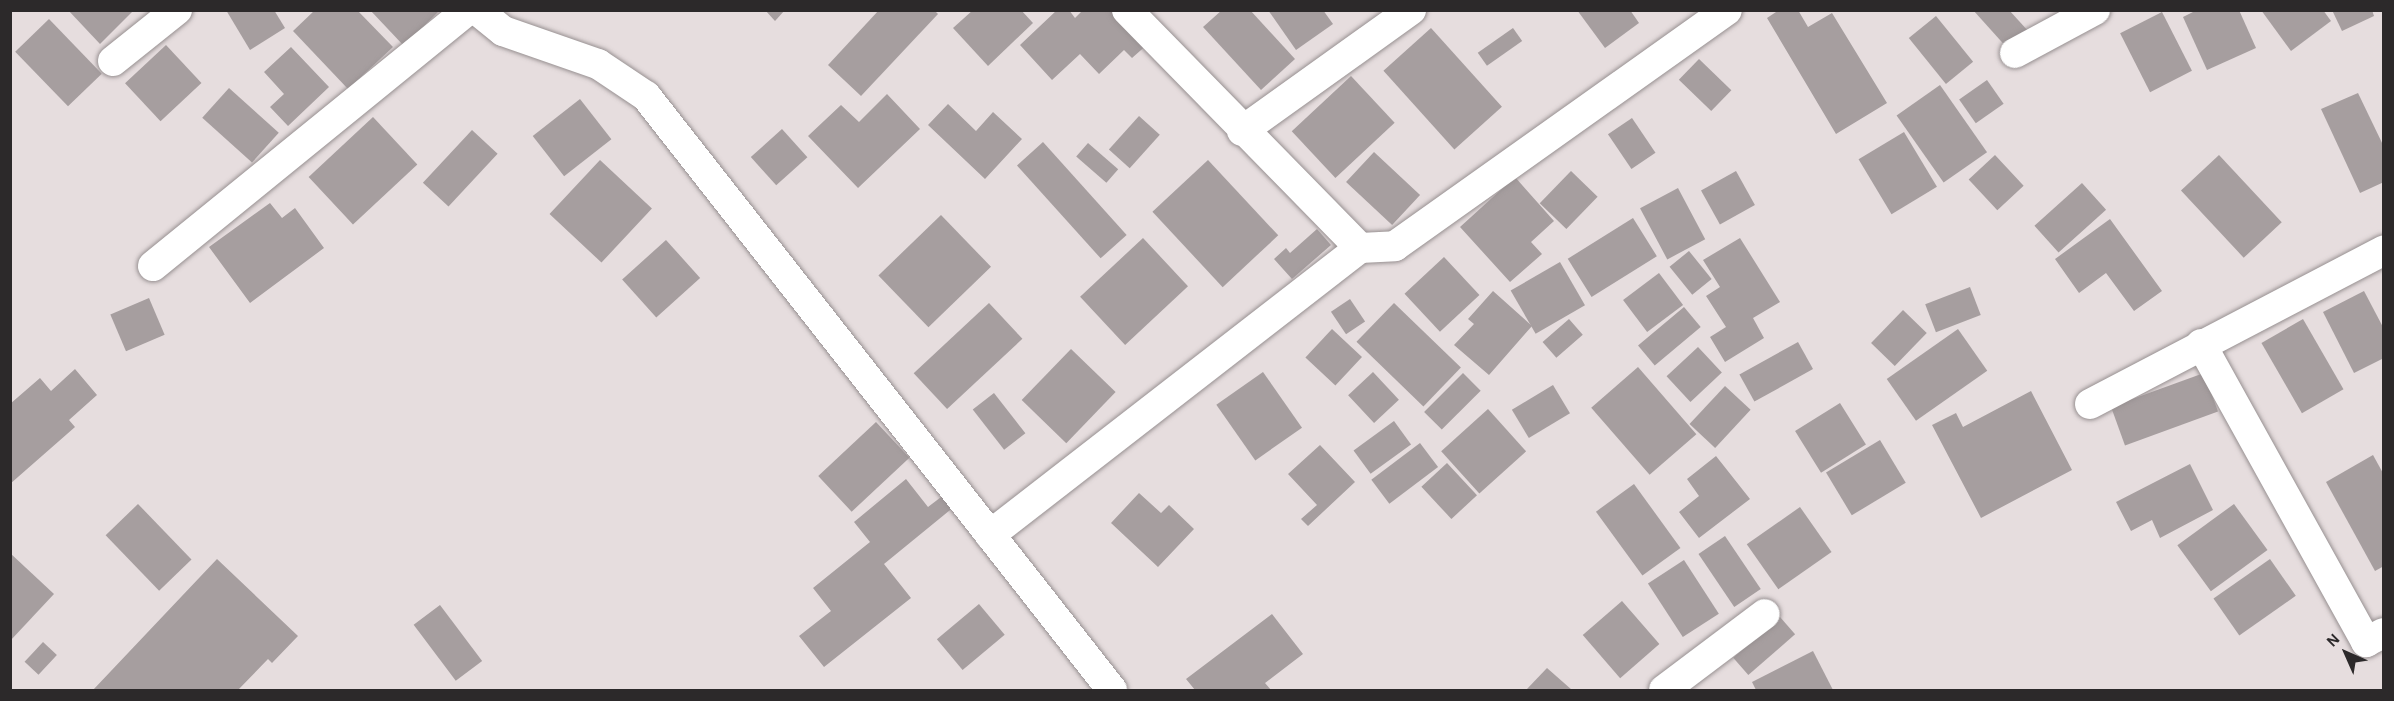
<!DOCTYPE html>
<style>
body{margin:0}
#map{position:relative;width:2394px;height:701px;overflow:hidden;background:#e6ddde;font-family:"Alegreya Sans",sans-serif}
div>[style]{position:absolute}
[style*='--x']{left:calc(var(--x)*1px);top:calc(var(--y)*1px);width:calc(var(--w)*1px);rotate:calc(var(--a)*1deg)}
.building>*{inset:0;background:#a69e9f;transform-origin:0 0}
.roads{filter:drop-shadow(0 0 2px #979091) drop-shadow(0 0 2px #979091)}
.street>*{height:30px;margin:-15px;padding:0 15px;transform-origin:15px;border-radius:15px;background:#fff}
span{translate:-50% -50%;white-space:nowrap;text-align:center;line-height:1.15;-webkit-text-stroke:4.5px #e6ddde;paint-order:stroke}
.frame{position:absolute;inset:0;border:12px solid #2c292a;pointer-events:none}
.north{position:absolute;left:2316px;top:623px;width:60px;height:60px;-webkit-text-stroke:4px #e6ddde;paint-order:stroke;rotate:315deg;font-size:16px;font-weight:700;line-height:24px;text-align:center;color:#2c292a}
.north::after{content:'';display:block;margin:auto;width:21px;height:27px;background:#2c292a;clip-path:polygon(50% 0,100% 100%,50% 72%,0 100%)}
</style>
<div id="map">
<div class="building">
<div style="clip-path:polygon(68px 10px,134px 10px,100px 44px)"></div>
<div style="clip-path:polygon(226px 10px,274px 10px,285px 28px,250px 50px)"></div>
<div style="clip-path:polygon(315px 10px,357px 10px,393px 47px,348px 89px,293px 31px)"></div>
<div style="clip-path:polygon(370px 10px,440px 10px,404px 46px)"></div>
<div style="clip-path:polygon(765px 10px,785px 10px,775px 21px)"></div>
<div style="clip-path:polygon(879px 10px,934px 10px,938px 14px,861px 96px,828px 65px)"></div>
<div style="clip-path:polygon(973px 10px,1021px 10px,1033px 23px,988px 66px,953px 28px)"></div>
<div style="clip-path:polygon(1057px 10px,1069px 10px,1075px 18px,1083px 10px,1119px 10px,1149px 43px,1132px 58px,1124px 50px,1099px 74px,1080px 54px,1052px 80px,1020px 45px)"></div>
<div style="clip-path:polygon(1222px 10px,1250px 10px,1295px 59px,1261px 90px,1203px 27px)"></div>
<div style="clip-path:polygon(1268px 10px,1323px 10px,1333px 24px,1296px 50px)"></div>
<div style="clip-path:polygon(1577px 10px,1630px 10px,1639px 23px,1605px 48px)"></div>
<div style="clip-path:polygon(1779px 10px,1798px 10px,1808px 27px,1832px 13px,1887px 103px,1836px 134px,1767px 18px)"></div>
<div style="clip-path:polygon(1973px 10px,2009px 10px,2029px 32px,2009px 50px)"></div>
<div style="clip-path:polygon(2197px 10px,2239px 10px,2256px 48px,2207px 70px,2183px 17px)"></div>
<div style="clip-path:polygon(2261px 10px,2323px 10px,2331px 21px,2291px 51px)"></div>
<div style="clip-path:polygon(2332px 10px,2372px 10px,2374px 16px,2342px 31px)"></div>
<div style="left:2162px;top:12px;width:66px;height:47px;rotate:63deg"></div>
<div style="left:1936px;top:16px;width:59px;height:35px;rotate:51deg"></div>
<div style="left:49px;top:19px;width:76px;height:47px;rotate:46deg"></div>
<div style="left:1431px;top:28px;width:106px;height:64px;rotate:48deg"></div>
<div style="left:1513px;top:28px;width:16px;height:43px;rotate:55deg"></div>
<div style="left:166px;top:45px;width:52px;height:56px;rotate:47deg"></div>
<div style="clip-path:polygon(291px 47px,329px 87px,288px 126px,270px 107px,284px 94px,264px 72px)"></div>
<div style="left:1699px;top:59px;width:45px;height:29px;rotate:44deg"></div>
<div style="left:1351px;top:76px;width:64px;height:81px;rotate:47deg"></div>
<div style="left:1987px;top:80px;width:29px;height:34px;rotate:55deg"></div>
<div style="left:1940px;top:85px;width:82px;height:53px;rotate:55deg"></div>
<div style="left:229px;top:88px;width:67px;height:40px;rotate:42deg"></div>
<div style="clip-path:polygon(2358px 93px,2384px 147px,2384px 182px,2360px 193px,2321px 109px)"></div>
<div style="clip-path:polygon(887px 94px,920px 129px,858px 188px,808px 136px,841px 105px,859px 122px)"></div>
<div style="left:580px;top:99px;width:51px;height:60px;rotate:52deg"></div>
<div style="clip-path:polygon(948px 104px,976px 131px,993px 112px,1022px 139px,985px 179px,928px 125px)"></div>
<div style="left:1139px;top:116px;width:28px;height:45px;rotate:42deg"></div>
<div style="left:373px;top:117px;width:65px;height:88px;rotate:47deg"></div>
<div style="left:1632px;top:118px;width:42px;height:29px;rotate:56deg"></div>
<div style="left:782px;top:129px;width:38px;height:42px;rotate:48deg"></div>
<div style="left:472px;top:130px;width:35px;height:72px;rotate:43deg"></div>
<div style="left:1904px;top:132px;width:64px;height:53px;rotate:59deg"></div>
<div style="left:1043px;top:142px;width:125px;height:35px;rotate:48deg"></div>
<div style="left:1088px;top:143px;width:40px;height:18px;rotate:41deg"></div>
<div style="left:1374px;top:152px;width:63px;height:41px;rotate:43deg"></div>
<div style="left:1995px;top:155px;width:42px;height:36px;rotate:47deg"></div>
<div style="left:2219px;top:155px;width:92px;height:52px;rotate:47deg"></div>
<div style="left:600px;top:160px;width:71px;height:74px;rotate:43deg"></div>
<div style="left:1208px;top:160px;width:103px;height:76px;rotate:47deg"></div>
<div style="left:1571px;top:171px;width:37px;height:45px;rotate:44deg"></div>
<div style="left:1736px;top:171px;width:39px;height:40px;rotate:61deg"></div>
<div style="clip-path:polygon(1515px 177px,1554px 221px,1531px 242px,1542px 254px,1510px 282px,1460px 227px)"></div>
<div style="left:2082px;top:183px;width:36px;height:64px;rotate:48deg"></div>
<div style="left:1678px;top:188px;width:58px;height:43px;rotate:62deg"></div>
<div style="clip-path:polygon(270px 203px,282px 218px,295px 208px,324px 248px,250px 303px,209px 247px)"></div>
<div style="left:941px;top:215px;width:72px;height:87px;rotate:46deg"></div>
<div style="left:1633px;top:218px;width:45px;height:77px;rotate:58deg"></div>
<div style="clip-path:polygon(2110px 219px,2162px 291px,2134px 311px,2106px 273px,2079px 293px,2055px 259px)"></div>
<div style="clip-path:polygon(1317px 229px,1331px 245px,1292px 279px,1274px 259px,1286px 248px,1290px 253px)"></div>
<div style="left:1143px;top:238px;width:66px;height:86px;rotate:47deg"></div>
<div style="clip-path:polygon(1740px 238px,1780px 302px,1753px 318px,1764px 338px,1725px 362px,1710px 337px,1726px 327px,1706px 296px,1720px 287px,1703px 260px)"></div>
<div style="left:666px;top:240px;width:51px;height:59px;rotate:48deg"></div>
<div style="left:1689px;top:251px;width:36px;height:25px;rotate:51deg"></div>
<div style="left:1444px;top:257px;width:52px;height:54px;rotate:47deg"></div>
<div style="left:1560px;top:262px;width:50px;height:57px;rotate:60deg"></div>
<div style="left:1659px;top:273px;width:40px;height:45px;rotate:53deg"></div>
<div style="left:1970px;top:287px;width:30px;height:48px;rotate:69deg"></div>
<div style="clip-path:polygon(1493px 291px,1532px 326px,1489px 375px,1454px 345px,1474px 324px,1468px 319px)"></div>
<div style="clip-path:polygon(2364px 291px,2384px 329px,2384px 358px,2354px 373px,2323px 312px)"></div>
<div style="left:149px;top:298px;width:40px;height:42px;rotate:67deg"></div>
<div style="left:1350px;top:299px;width:27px;height:23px;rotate:56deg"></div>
<div style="left:989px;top:303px;width:49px;height:103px;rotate:47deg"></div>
<div style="left:1394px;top:303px;width:93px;height:54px;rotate:44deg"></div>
<div style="left:1684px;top:307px;width:26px;height:60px;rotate:50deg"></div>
<div style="left:1903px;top:310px;width:33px;height:46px;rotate:44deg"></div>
<div style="left:1569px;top:319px;width:21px;height:35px;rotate:49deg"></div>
<div style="left:2303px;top:319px;width:81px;height:48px;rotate:60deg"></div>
<div style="left:1332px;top:329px;width:41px;height:39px;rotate:43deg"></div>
<div style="left:1958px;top:329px;width:51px;height:87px;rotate:55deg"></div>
<div style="left:1798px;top:342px;width:31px;height:67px;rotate:61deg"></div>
<div style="left:1698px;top:347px;width:35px;height:43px;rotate:47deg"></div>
<div style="left:1071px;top:349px;width:62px;height:71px;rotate:44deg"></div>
<div style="left:1638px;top:367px;width:89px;height:62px;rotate:49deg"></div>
<div style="clip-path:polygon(75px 369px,97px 395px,69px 420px,75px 427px,10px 484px,10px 404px,40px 378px,51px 391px)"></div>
<div style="left:1263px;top:372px;width:68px;height:57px;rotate:55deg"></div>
<div style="left:1373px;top:372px;width:38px;height:34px;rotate:47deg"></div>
<div style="left:1463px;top:373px;width:25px;height:55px;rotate:45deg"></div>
<div style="left:2204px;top:373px;width:41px;height:99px;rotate:70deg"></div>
<div style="left:1553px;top:385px;width:33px;height:48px;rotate:59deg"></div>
<div style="left:1725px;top:386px;width:35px;height:52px;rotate:43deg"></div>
<div style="clip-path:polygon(2031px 391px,2072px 470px,1981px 518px,1932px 425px,1956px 413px,1963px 427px)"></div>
<div style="left:994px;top:393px;width:51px;height:27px;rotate:52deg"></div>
<div style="left:1840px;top:403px;width:49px;height:53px;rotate:58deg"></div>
<div style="left:1488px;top:409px;width:57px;height:63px;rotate:48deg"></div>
<div style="left:1394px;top:421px;width:29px;height:50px;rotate:54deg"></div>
<div style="left:876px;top:422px;width:49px;height:79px;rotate:47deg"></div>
<div style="left:1880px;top:440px;width:50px;height:63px;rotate:59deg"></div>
<div style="left:1420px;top:443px;width:30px;height:61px;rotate:53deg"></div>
<div style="clip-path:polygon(1320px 445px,1355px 482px,1308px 526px,1301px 519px,1317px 505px,1288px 474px)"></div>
<div style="clip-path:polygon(2373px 455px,2384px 475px,2384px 566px,2375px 571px,2326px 482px)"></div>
<div style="clip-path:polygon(1716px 456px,1750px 499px,1699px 538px,1679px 512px,1699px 496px,1687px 479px)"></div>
<div style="left:1447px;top:463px;width:44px;height:35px;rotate:47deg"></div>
<div style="clip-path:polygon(2190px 464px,2213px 510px,2160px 538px,2152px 520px,2131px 531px,2116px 502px)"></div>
<div style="clip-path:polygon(906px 479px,928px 507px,945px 494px,955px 506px,884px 564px,911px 598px,824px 667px,799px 636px,831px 611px,813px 588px,870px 542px,854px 522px)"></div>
<div style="left:1634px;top:484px;width:79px;height:47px;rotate:54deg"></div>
<div style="clip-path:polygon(1139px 493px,1161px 513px,1169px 505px,1194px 529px,1158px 567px,1111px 523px)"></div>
<div style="left:138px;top:504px;width:77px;height:45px;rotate:46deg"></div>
<div style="left:2234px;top:504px;width:57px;height:70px;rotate:54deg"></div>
<div style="left:1800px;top:507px;width:55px;height:65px;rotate:55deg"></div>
<div style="left:1725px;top:536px;width:64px;height:32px;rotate:56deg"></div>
<div style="clip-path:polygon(10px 553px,54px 594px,10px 641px)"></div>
<div style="clip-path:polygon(217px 559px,298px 636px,272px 663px,268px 659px,238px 690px,93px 690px)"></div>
<div style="left:2270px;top:559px;width:45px;height:69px;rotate:55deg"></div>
<div style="left:1684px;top:560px;width:64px;height:43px;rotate:57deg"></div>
<div style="left:1622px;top:601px;width:57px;height:52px;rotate:49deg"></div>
<div style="left:979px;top:604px;width:40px;height:55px;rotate:50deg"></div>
<div style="left:440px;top:605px;width:70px;height:33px;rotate:53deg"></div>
<div style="clip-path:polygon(1272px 614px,1303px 654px,1265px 683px,1271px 690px,1195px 690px,1186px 679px)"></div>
<div style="left:1780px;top:617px;width:23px;height:62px;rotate:49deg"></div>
<div style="left:43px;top:642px;width:19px;height:27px;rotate:43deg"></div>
<div style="clip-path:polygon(1813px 651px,1833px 690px,1756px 690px,1752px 682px)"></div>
<div style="clip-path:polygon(1547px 668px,1572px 690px,1526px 690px)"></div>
</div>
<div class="roads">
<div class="street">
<div style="--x:477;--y:10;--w:33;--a:39"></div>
<div style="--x:503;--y:31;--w:101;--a:19.2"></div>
<div style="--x:598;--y:64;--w:58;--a:33.7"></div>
<div style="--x:646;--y:96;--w:755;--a:51.89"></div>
<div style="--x:1127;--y:10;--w:333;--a:45.6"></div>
<div style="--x:1360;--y:248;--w:35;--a:-3"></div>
<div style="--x:1395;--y:246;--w:407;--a:-35.4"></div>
<div style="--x:2015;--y:53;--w:91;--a:-28.3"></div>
<div style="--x:113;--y:61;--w:82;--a:-38.6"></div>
<div style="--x:1242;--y:131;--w:208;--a:-35.6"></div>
<div style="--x:153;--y:266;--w:406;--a:-39.1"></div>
<div style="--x:2201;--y:344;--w:341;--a:61"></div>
<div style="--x:2366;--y:642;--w:20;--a:-27"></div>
<div style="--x:2090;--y:404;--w:332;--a:-27.6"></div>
<div style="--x:990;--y:535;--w:468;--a:-37.8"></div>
<div style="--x:1664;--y:690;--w:126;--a:-37"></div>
</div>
</div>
<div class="frame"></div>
<div class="north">N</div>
</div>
